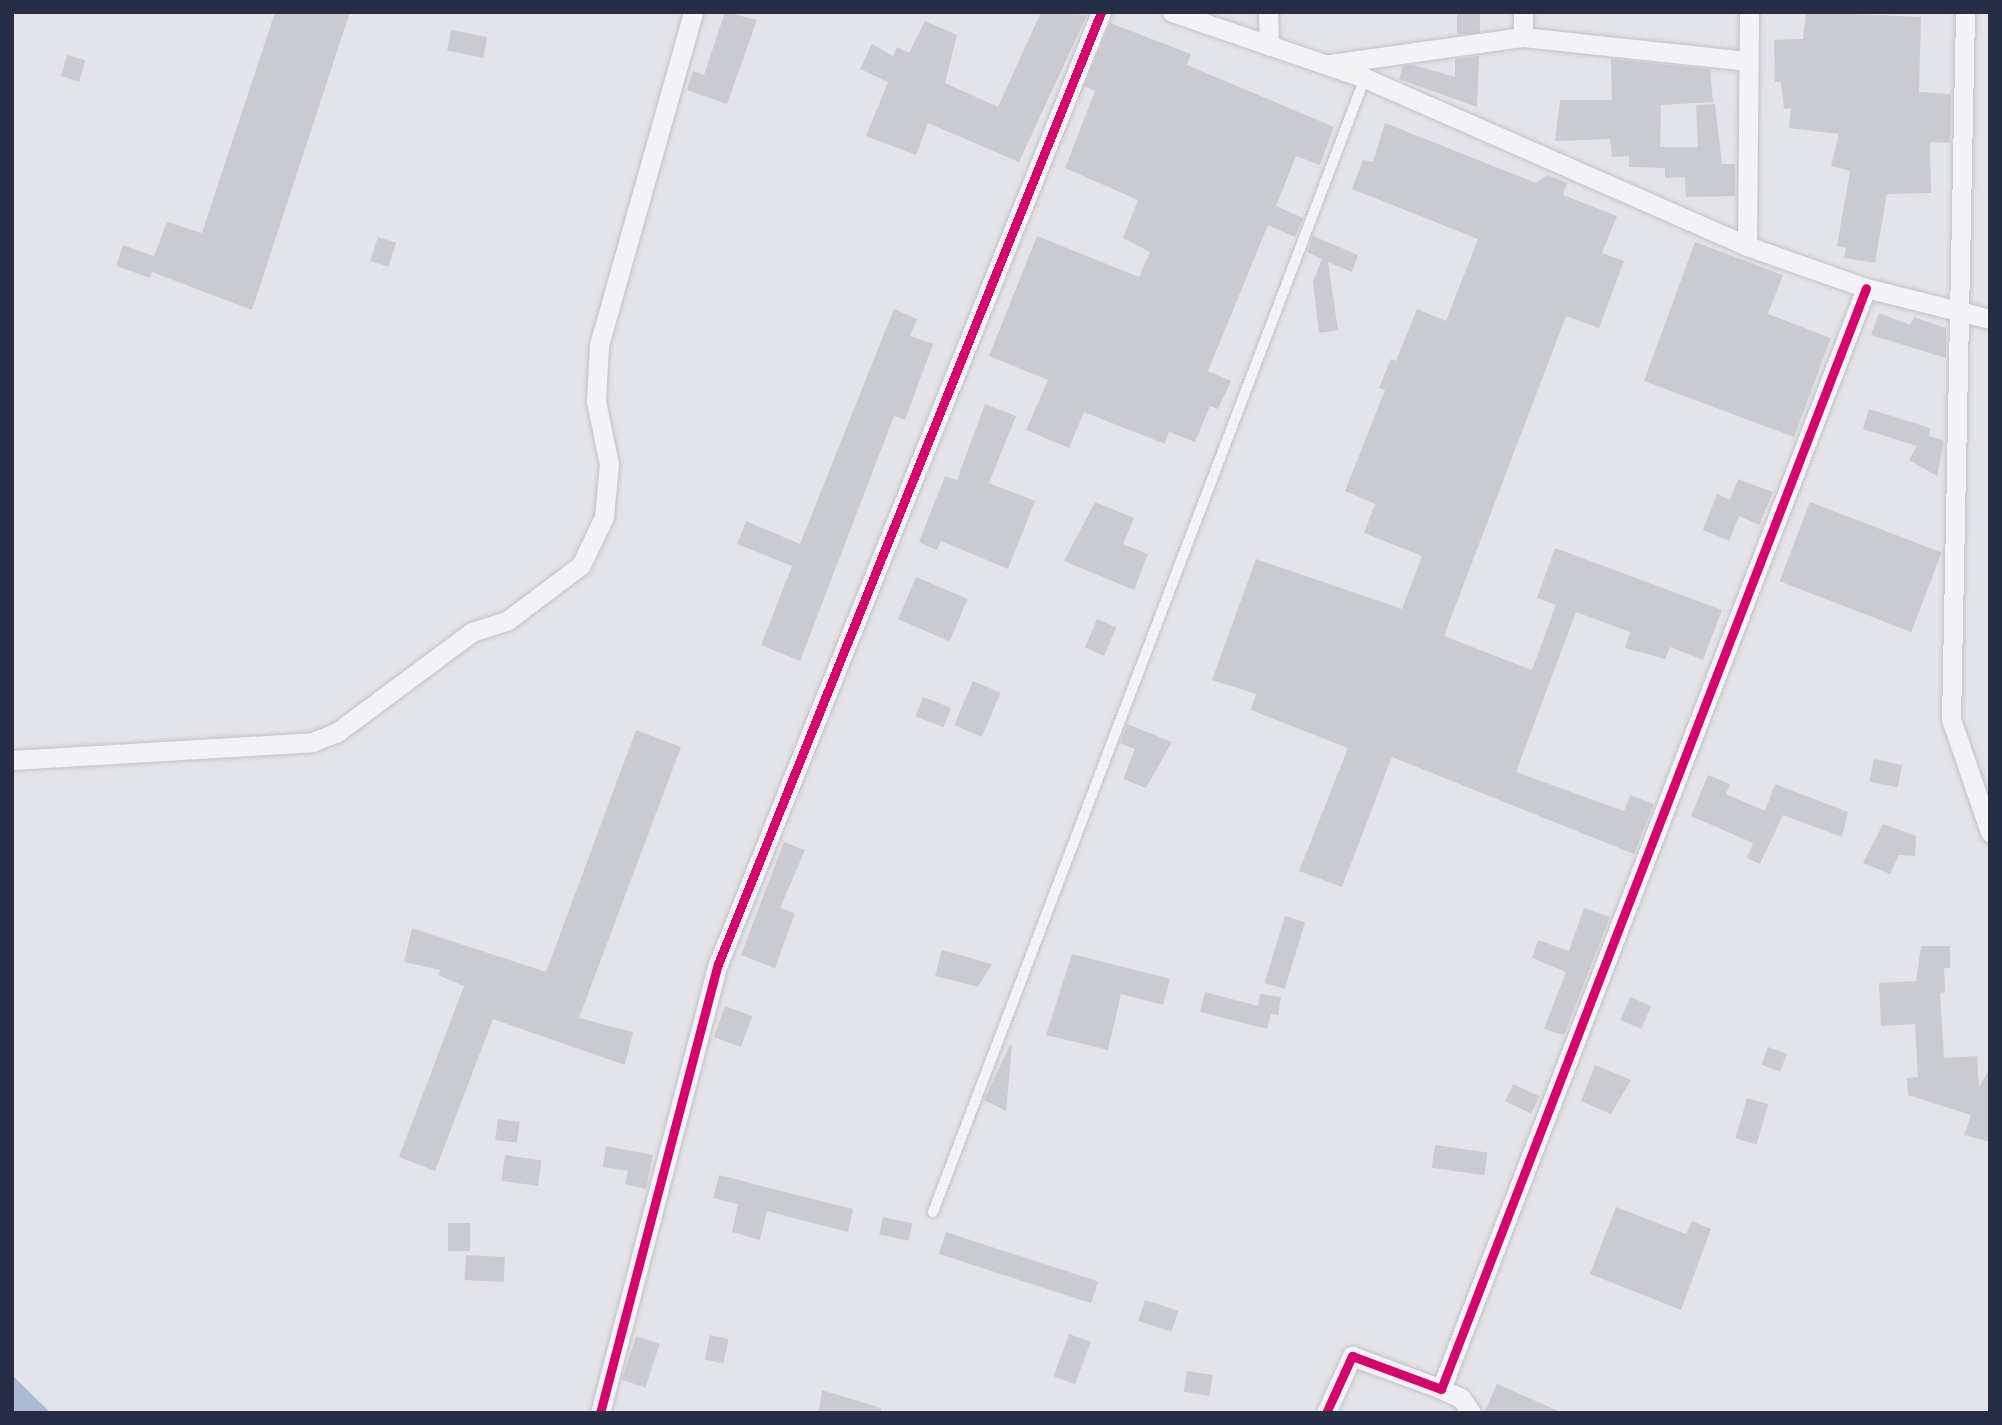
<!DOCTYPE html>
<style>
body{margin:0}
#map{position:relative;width:2002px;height:1425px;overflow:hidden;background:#e3e4e9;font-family:"PT Sans Narrow",sans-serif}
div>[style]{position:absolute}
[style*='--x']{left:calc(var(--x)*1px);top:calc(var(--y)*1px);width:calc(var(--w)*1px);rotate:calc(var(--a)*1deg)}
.water>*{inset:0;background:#aebbd6}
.building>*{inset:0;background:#cacbd1;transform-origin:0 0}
.roads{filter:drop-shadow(0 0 2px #c0c1c7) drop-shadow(0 0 2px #c0c1c7)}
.service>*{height:10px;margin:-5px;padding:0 5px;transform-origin:5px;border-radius:5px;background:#f3f3f5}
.minor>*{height:19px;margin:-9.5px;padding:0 9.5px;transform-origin:9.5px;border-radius:9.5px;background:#f3f3f5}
.cycleway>*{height:9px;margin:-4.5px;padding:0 4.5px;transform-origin:4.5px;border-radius:4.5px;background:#d6006c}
span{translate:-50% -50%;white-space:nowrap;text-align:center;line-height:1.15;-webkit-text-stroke:7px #f0f2f8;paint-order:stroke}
.frame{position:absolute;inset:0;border:14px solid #272d44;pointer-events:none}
</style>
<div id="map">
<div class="water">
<div style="clip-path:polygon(12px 1375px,51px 1413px,12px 1413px)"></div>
</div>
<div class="building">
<div style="clip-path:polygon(275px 12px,350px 12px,252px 310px,152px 272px,150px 278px,116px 266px,123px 245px,154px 256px,167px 222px,202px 233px)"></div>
<div style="clip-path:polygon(725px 12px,757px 20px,727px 104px,687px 90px,693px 71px,704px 75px)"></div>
<div style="clip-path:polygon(1041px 12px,1087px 15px,1019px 162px,928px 123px,916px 155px,866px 136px,888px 82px,860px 69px,872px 44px,893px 56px,897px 47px,909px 53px,925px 21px,957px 35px,945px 83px,998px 107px)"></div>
<div style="left:1457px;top:12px;width:23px;height:22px"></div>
<div style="clip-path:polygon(1806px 12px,1921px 17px,1919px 92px,1951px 94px,1950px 143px,1930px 142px,1931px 193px,1887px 194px,1875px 263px,1844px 258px,1846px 248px,1837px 246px,1850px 171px,1831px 166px,1839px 134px,1789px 128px,1791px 108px,1784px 109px,1781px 82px,1775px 82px,1774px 40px,1803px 39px)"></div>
<div style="clip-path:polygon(1110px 23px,1191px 54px,1187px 65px,1334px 127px,1320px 165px,1296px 156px,1276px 206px,1303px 218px,1295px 237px,1268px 225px,1208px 371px,1231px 381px,1218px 409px,1210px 406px,1195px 442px,1169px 432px,1165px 444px,1084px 412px,1069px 448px,1026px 430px,1048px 380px,989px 356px,1037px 236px,1139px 277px,1150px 252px,1123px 238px,1138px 200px,1065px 168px,1095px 91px,1084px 86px)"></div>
<div style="left:451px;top:30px;width:37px;height:21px;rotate:11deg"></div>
<div style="left:67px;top:55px;width:19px;height:22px;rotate:16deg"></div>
<div style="clip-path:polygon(1479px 56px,1477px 107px,1399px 79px,1403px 66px,1413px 65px,1455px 77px,1455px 59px)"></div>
<div style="clip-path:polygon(1611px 59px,1710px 69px,1713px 102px,1661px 105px,1660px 147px,1698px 147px,1696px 105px,1715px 104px,1722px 164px,1735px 164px,1735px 196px,1686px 197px,1685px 177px,1665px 178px,1665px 168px,1629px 167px,1629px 156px,1612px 157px,1610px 139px,1555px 141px,1560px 100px,1612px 100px)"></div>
<div style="clip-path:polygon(1385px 123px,1536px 183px,1547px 175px,1567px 183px,1563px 195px,1617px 216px,1602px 253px,1624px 261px,1599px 328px,1566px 316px,1444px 636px,1532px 670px,1556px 605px,1537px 598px,1555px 548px,1722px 610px,1703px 660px,1670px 647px,1665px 659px,1625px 648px,1630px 632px,1576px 612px,1516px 772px,1624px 811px,1630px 795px,1654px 804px,1634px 854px,1392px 757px,1342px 887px,1299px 871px,1348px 748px,1251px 710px,1256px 694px,1212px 680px,1256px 559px,1402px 609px,1422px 556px,1364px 533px,1375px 504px,1345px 491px,1385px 390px,1379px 388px,1391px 359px,1396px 361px,1417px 309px,1446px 321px,1478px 239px,1352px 189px,1363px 160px,1373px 162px)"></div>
<div style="clip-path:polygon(1313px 236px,1358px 255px,1352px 272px,1328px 262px,1338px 330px,1319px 333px,1313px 281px,1322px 259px,1307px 252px)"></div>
<div style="left:378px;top:237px;width:19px;height:25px;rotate:18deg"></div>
<div style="clip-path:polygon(1695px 242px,1783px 275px,1768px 314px,1831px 338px,1794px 437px,1644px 381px)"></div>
<div style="clip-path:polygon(894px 309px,917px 319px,910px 336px,933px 344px,905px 420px,894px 416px,800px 661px,761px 645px,792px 566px,737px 544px,746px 521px,800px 544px)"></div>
<div style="clip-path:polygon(1879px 313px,1910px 325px,1914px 317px,1946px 328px,1946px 358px,1871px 335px)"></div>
<div style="clip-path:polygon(985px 404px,1016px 416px,989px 483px,1035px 501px,1008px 569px,941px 541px,937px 550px,919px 542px,945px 476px,957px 480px)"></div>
<div style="clip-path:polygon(1869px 409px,1930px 428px,1929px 436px,1944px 441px,1937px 476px,1909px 460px,1917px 446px,1863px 429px)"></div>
<div style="clip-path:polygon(1738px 479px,1773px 492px,1759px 525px,1739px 516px,1729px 541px,1703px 530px,1717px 494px,1730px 500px)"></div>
<div style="clip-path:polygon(1095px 502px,1134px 518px,1123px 544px,1148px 554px,1134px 590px,1064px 561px)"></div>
<div style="left:1810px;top:502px;width:141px;height:85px;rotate:21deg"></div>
<div style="left:916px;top:577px;width:56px;height:46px;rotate:23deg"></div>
<div style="left:1097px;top:619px;width:21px;height:31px;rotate:23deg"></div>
<div style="left:973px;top:681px;width:30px;height:48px;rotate:23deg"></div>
<div style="left:923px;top:697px;width:30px;height:21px;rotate:21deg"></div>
<div style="clip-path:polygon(1127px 724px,1172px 742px,1146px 788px,1123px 779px,1135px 749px,1120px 743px)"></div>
<div style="clip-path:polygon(636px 730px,681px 747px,579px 1018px,633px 1032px,625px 1065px,493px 1019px,435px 1171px,399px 1157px,464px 986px,438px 975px,440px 970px,404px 962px,412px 928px,546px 972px)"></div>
<div style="left:1874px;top:759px;width:29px;height:23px;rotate:12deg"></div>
<div style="clip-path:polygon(1708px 775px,1730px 784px,1726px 794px,1765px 811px,1775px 784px,1848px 812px,1842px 837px,1783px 815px,1760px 864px,1747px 858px,1753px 843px,1691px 816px)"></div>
<div style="clip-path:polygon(1883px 824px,1916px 836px,1915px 856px,1899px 855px,1890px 874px,1863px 863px)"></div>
<div style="clip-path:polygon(784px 842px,805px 850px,780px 908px,795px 913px,775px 968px,741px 955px)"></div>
<div style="clip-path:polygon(1584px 908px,1610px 917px,1564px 1035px,1544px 1029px,1566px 972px,1532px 958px,1538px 940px,1569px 951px)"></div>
<div style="left:1285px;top:916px;width:21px;height:70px;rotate:17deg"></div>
<div style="clip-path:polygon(1921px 946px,1950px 946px,1950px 968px,1944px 968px,1945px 992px,1940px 993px,1944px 1058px,1977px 1056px,1979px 1087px,1990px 1068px,1990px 1142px,1964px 1135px,1971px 1115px,1908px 1095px,1907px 1078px,1918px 1077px,1915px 1024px,1881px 1026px,1879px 983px,1916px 981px)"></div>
<div style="clip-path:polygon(942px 950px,992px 964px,978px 987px,935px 976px)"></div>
<div style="clip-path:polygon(1072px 954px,1170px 979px,1163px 1005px,1121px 994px,1108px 1050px,1046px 1035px)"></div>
<div style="clip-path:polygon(1205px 992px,1258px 1006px,1260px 994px,1281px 997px,1278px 1015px,1271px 1014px,1267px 1029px,1200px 1012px)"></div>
<div style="left:1630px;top:997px;width:23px;height:25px;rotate:23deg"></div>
<div style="left:725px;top:1006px;width:29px;height:33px;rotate:20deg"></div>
<div style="clip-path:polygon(1010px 1045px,1012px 1046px,1006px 1111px,984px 1100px)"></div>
<div style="left:1768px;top:1047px;width:20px;height:19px;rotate:20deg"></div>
<div style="clip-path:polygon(1595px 1065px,1631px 1080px,1611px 1114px,1581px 1101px)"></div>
<div style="left:1513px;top:1084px;width:29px;height:19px;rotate:25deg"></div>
<div style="left:1747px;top:1098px;width:22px;height:42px;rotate:16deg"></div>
<div style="left:498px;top:1119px;width:22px;height:21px;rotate:8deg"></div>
<div style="left:1435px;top:1145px;width:53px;height:23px;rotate:8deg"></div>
<div style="clip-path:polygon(606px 1146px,653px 1155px,646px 1189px,625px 1184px,628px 1171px,603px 1167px)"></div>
<div style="left:505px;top:1155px;width:37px;height:26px;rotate:8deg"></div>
<div style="clip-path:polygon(719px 1175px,853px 1209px,848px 1232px,767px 1211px,760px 1240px,732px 1232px,738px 1204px,713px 1198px)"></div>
<div style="clip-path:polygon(1616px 1207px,1686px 1234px,1692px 1221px,1711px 1229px,1681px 1310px,1590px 1274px)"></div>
<div style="left:883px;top:1217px;width:30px;height:18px;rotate:12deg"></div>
<div style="left:448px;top:1223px;width:22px;height:28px"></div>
<div style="left:946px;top:1232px;width:160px;height:23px;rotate:18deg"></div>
<div style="left:466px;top:1255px;width:39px;height:25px;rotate:3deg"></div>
<div style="left:1145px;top:1300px;width:35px;height:22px;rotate:18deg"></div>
<div style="left:1069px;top:1334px;width:23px;height:45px;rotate:20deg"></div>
<div style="left:710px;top:1335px;width:19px;height:25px;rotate:12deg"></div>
<div style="left:636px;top:1336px;width:25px;height:46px;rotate:18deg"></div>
<div style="left:1187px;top:1371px;width:26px;height:21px;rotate:9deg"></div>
<div style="clip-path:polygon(1497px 1384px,1563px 1413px,1484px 1413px)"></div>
<div style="clip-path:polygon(822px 1390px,881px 1408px,881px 1413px,819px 1411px)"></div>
</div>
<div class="roads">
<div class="service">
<div style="--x:933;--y:1212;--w:1213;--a:-69.15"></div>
</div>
<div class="minor">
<div style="--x:1172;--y:12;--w:204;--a:18.9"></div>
<div style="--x:1365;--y:78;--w:417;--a:23.7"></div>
<div style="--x:1747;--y:246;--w:126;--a:19.4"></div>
<div style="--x:1866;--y:288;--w:128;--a:14"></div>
<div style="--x:1268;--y:12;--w:34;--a:88"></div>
<div style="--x:1523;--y:12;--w:25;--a:90"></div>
<div style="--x:1965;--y:12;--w:707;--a:91.13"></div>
<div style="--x:1951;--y:719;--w:120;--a:71"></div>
<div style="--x:1330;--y:64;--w:195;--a:-8"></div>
<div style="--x:1523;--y:37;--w:227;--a:6.1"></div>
<div style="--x:1747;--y:246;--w:234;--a:-89.5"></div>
<div style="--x:12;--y:760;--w:301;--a:-3.4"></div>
<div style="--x:312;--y:742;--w:26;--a:-21"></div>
<div style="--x:336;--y:733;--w:169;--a:-36.6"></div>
<div style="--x:472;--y:632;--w:38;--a:-18"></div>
<div style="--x:508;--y:620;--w:91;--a:-37"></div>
<div style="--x:581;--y:565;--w:53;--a:-64.4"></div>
<div style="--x:604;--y:517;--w:53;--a:-84.6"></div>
<div style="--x:609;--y:464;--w:64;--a:-101.7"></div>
<div style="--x:596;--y:401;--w:56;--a:-86.9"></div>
<div style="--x:599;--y:345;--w:346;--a:-74.2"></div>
<div style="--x:1441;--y:1389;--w:22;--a:24"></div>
<div style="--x:1461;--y:1398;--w:18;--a:56"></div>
<div style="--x:600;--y:1413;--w:464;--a:-75.3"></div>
<div style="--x:718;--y:964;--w:1026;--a:-68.08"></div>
<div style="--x:1326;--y:1413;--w:63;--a:-65.5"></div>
<div style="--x:1352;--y:1356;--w:95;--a:20.3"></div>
<div style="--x:1441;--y:1389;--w:1180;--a:-68.89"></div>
</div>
</div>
<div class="cycleway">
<div style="--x:600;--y:1413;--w:464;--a:-75.3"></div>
<div style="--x:718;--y:964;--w:1026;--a:-68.08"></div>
<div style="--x:1326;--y:1413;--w:63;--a:-65.5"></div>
<div style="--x:1352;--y:1356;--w:95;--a:20.3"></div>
<div style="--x:1441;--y:1389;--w:1180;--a:-68.89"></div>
</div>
<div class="frame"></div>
</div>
